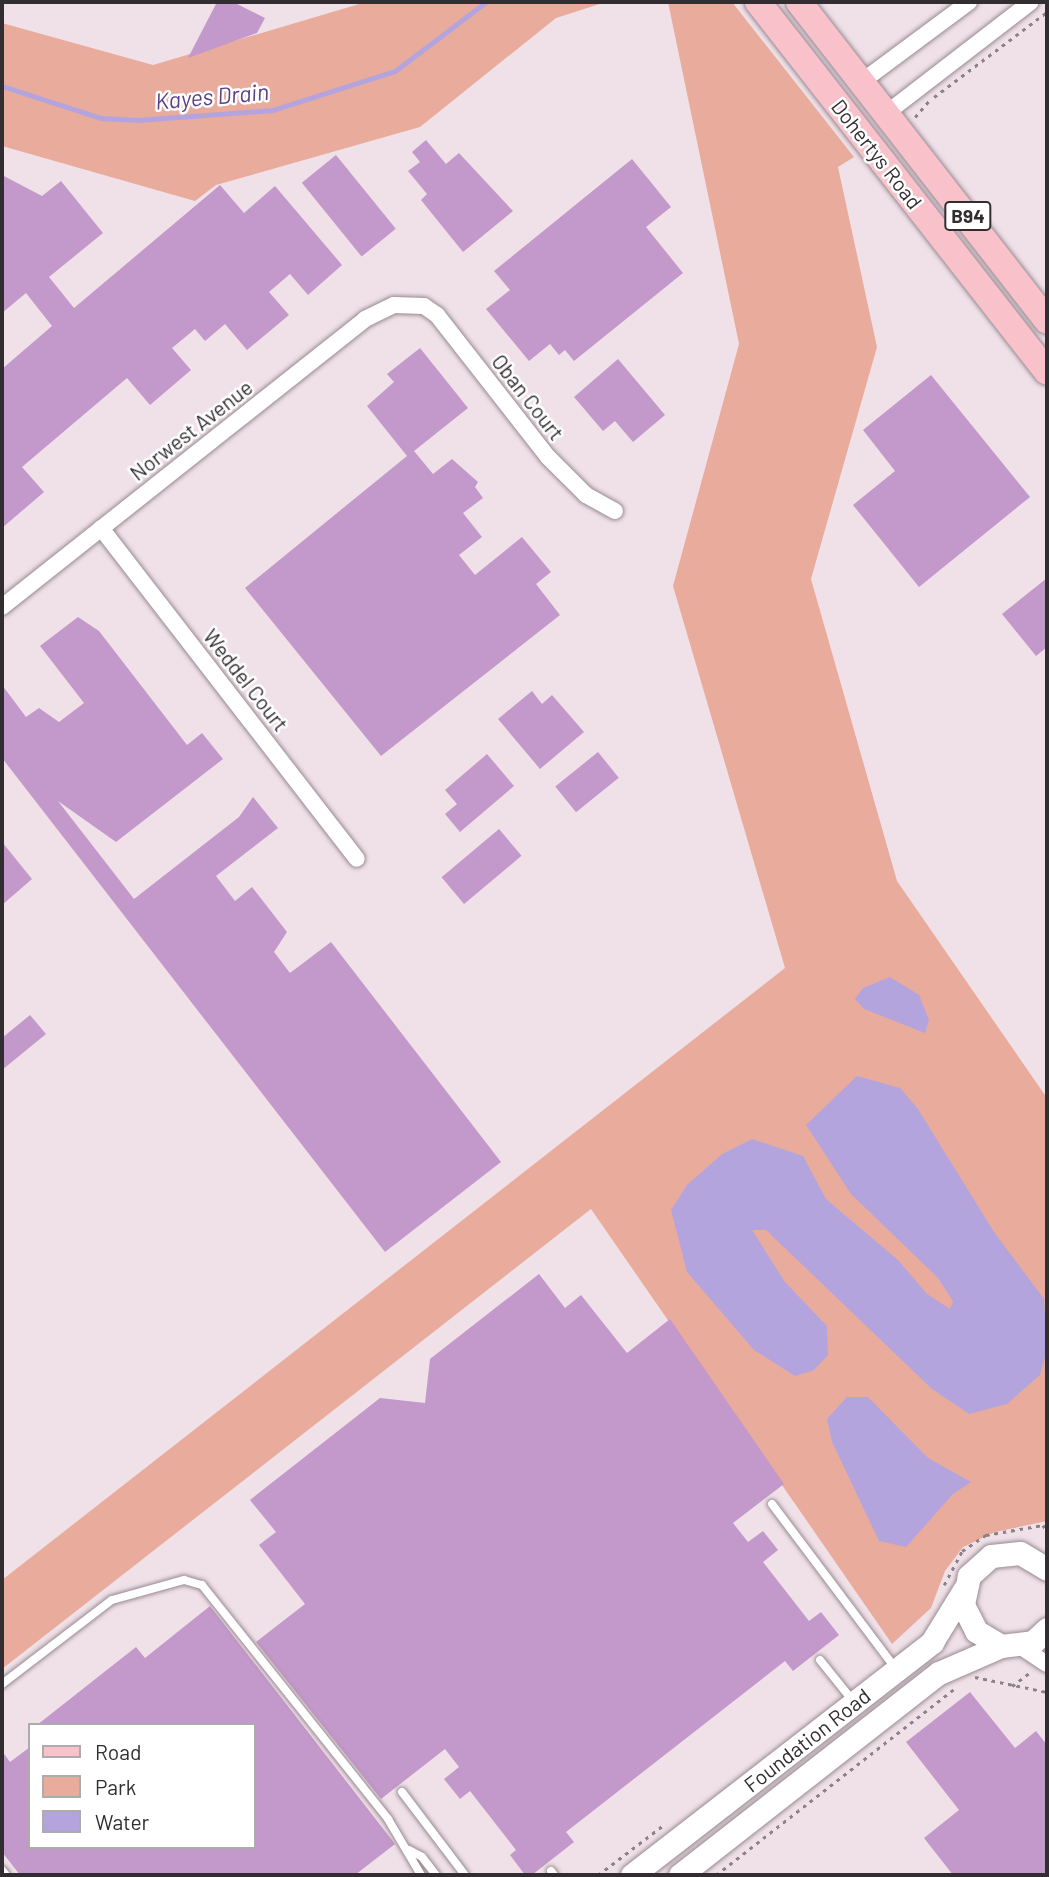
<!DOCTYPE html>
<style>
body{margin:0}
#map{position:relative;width:1049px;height:1877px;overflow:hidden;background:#f0e1e9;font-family:Barlow,sans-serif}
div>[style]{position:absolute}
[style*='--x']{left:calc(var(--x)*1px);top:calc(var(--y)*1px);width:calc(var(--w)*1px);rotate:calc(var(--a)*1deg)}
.green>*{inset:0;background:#e9ab9c}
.water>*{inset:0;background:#b4a4de}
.stream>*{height:4.5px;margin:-2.25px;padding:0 2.25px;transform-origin:2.25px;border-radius:2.25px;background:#b4a4de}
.building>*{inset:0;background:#c398ca;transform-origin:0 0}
.path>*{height:2.5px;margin-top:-1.25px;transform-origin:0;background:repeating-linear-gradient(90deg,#8b8187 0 3.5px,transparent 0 8.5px)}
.roads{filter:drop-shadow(0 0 2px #988a91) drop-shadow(0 0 2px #988a91)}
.lane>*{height:8px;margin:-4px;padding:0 4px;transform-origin:4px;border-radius:4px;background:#fff}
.street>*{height:16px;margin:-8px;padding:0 8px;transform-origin:8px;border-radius:8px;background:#fff}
.secondary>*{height:23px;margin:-11.5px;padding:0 11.5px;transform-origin:11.5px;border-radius:11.5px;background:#fff}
.primary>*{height:26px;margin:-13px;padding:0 13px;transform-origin:13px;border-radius:13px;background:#f9c2cb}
span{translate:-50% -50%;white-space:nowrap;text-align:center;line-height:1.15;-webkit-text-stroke:5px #fff;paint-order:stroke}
.shield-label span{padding:2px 5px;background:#fff;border:2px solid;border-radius:5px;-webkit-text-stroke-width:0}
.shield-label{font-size:19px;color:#322d30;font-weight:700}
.street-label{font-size:21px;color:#322d30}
.water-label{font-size:23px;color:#594087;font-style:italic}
.frame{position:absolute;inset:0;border:4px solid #322d30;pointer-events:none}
.legend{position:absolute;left:28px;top:1723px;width:228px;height:126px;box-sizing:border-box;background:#fff;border:2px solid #adabac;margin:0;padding:9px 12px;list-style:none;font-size:21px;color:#322d30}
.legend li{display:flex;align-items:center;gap:14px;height:35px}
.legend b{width:35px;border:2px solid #adabac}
</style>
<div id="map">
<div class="green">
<div style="clip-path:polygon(366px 2px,606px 2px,556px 18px,420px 127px,216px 185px,195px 201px,2px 146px,2px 23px,153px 65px)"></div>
<div style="clip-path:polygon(668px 2px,732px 2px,854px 157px,838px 167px,877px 347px,811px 579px,897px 881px,1047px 1098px,1047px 1521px,995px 1532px,963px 1547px,945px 1571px,931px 1608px,892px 1644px,591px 1209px,2px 1669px,2px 1580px,785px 968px,673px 586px,739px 344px)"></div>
</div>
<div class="water">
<div style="clip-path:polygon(890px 977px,919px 995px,929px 1020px,925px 1033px,864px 1009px,855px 999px,863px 988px)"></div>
<div style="clip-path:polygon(857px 1076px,900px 1088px,918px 1109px,994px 1232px,1044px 1299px,1047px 1350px,1040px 1375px,1007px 1404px,969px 1414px,932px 1389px,766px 1230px,752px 1230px,785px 1282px,827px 1326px,828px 1355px,814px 1370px,795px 1376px,754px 1350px,687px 1272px,671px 1210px,687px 1185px,722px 1154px,752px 1139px,803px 1156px,826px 1199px,898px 1260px,927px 1294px,950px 1309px,953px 1301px,938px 1278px,851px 1194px,806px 1125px)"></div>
<div style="clip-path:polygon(847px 1397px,868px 1397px,928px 1458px,971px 1482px,953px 1494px,906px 1547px,879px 1541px,832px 1442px,827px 1419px)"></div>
</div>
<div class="stream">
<div style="--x:2;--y:86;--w:104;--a:17.9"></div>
<div style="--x:101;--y:118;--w:37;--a:3"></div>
<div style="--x:138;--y:120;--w:135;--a:-4.2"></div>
<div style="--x:273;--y:110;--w:128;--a:-17.7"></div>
<div style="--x:395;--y:71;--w:114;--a:-37.2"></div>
</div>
<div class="building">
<div style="clip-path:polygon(217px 2px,233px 2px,265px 18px,257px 33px,188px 58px)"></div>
<div style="clip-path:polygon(426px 140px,446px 164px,459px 153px,513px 211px,463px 252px,421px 200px,427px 194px,408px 171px,420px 162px,412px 152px)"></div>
<div style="left:336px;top:155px;width:95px;height:44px;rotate:51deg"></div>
<div style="clip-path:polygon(632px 159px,671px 207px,646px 227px,683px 273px,574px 361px,565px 350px,559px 355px,550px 344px,529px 361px,486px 309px,510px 290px,494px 271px)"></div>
<div style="clip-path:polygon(2px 175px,42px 196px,61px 181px,103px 233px,49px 277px,74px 308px,220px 185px,244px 213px,275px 186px,342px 265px,308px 295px,290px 274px,269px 292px,289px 315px,247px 350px,225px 324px,205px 341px,195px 329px,172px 348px,191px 370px,150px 405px,127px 378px,22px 467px,44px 492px,2px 528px,2px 369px,52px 326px,26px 293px,2px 313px)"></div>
<div style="clip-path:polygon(420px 348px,468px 408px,414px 451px,433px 474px,452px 459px,478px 482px,475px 487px,483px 498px,463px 513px,482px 537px,459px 555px,475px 575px,522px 537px,551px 572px,536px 584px,560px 615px,381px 756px,245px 588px,407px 456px,367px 406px,394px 382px,387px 374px)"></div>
<div style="clip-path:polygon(618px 359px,665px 415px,633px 442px,615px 421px,603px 431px,574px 397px)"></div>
<div style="clip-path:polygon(931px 375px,1030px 497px,919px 587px,853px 505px,895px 471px,863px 430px)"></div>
<div style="clip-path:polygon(1047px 578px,1047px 647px,1036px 656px,1002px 614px)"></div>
<div style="clip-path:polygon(78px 617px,99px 631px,187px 745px,202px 733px,223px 759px,116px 842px,58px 801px,134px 899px,239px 817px,253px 797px,278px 828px,216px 876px,235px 901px,252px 887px,287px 932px,274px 952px,290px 973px,331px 942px,501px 1162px,385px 1252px,2px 758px,2px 685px,26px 717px,39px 708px,59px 722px,84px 703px,40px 646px)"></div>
<div style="clip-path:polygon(532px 691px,542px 704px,552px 695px,584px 732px,540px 769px,498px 719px)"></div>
<div style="left:598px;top:752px;width:33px;height:55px;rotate:51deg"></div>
<div style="clip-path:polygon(487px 754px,514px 786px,460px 832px,445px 814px,457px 804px,445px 790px)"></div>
<div style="left:499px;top:829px;width:35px;height:75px;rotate:50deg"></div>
<div style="clip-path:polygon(2px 842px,32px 879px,2px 905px)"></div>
<div style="clip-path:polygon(30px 1015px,46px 1034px,2px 1070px,2px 1038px)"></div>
<div style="clip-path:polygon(539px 1274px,565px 1308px,581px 1295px,627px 1353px,670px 1319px,784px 1484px,733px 1523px,748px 1542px,763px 1531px,778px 1550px,763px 1562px,809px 1621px,821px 1612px,839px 1635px,793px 1671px,785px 1661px,566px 1832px,574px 1842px,532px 1875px,525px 1875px,510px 1855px,516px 1850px,470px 1791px,460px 1799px,444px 1779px,459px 1767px,445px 1749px,381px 1799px,256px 1642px,305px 1604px,259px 1545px,276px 1532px,250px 1500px,380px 1398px,425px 1403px,430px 1359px)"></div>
<div style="clip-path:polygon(210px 1606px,395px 1844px,355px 1875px,20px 1875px,2px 1852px,2px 1751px,10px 1762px,30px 1747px,30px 1847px,254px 1847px,254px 1725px,37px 1725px,136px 1647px,145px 1658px)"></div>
<div style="clip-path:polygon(970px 1692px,1015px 1748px,1036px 1731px,1047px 1745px,1047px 1875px,953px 1875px,924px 1838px,959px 1810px,906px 1742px)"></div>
</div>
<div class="path">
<div style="--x:934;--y:97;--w:141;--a:-37"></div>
<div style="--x:915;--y:117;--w:21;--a:-49"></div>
<div style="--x:944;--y:1585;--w:38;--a:-62"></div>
<div style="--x:962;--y:1551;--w:29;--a:-34"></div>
<div style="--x:986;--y:1535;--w:58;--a:-10"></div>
<div style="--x:1043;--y:1525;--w:7;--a:56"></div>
<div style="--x:975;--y:1677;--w:74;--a:11.8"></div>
<div style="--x:1012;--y:1686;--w:25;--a:-37"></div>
<div style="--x:598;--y:1875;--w:84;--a:-37.3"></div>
<div style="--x:716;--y:1875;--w:303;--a:-38"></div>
</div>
<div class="roads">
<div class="lane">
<div style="--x:772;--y:1504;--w:205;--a:53.1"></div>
<div style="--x:820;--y:1660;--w:53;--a:51.2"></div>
<div style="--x:2;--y:1684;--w:138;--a:-37.4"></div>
<div style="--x:112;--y:1600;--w:75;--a:-15.5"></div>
<div style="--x:184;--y:1580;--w:19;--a:16"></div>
<div style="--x:202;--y:1585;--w:299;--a:51.5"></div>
<div style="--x:388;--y:1819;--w:65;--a:59.5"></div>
<div style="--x:402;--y:1792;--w:104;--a:52.8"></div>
<div style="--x:409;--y:1850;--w:15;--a:28"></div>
<div style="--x:422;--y:1857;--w:23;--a:52"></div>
<div style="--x:2;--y:1870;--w:6;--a:51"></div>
<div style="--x:551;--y:1871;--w:5;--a:53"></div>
</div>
<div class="street">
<div style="--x:864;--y:80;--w:131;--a:-36.6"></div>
<div style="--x:888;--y:112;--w:180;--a:-37.6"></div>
<div style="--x:101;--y:528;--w:418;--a:52.3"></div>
<div style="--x:2;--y:607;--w:463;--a:-38.4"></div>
<div style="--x:365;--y:319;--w:32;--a:-26"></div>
<div style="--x:394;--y:305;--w:30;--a:2"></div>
<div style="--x:424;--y:306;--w:16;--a:35"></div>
<div style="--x:437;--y:315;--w:180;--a:52"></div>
<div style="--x:548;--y:457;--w:54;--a:45"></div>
<div style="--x:586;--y:495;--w:33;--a:29"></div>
<div style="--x:1020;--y:1646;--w:32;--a:34"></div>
</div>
<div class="secondary">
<div style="--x:1047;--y:1569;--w:31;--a:-149"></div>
<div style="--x:1020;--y:1553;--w:29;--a:174"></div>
<div style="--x:991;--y:1556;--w:30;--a:138"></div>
<div style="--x:969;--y:1576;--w:30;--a:102"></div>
<div style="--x:963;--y:1605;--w:29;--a:63"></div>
<div style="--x:976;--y:1631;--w:29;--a:31"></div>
<div style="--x:1001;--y:1646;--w:32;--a:-7"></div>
<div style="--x:1033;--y:1642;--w:19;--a:-43"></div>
<div style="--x:632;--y:1875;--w:380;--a:-37.8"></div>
<div style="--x:932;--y:1642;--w:61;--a:-58.4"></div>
<div style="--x:680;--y:1875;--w:328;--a:-38"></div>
<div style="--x:939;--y:1673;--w:68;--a:-23.5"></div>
</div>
<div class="primary">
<div style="--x:758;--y:2;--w:469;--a:52"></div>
<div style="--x:799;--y:2;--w:404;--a:52.1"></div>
</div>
</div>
<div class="shield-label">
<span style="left:968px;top:216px">B94</span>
</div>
<div class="street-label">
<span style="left:877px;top:154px;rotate:52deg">Dohertys Road</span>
<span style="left:528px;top:397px;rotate:52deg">Oban Court</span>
<span style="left:191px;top:430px;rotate:-38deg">Norwest Avenue</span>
<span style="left:246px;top:680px;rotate:52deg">Weddel Court</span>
<span style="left:807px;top:1740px;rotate:-38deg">Foundation Road</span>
</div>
<div class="water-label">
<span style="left:212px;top:96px;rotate:-5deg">Kayes Drain</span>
</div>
<div class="frame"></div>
<ul class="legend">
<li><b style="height:9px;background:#f9c2cb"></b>Road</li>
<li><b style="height:19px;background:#e9ab9c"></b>Park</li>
<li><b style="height:19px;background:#b4a4de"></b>Water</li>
</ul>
</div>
